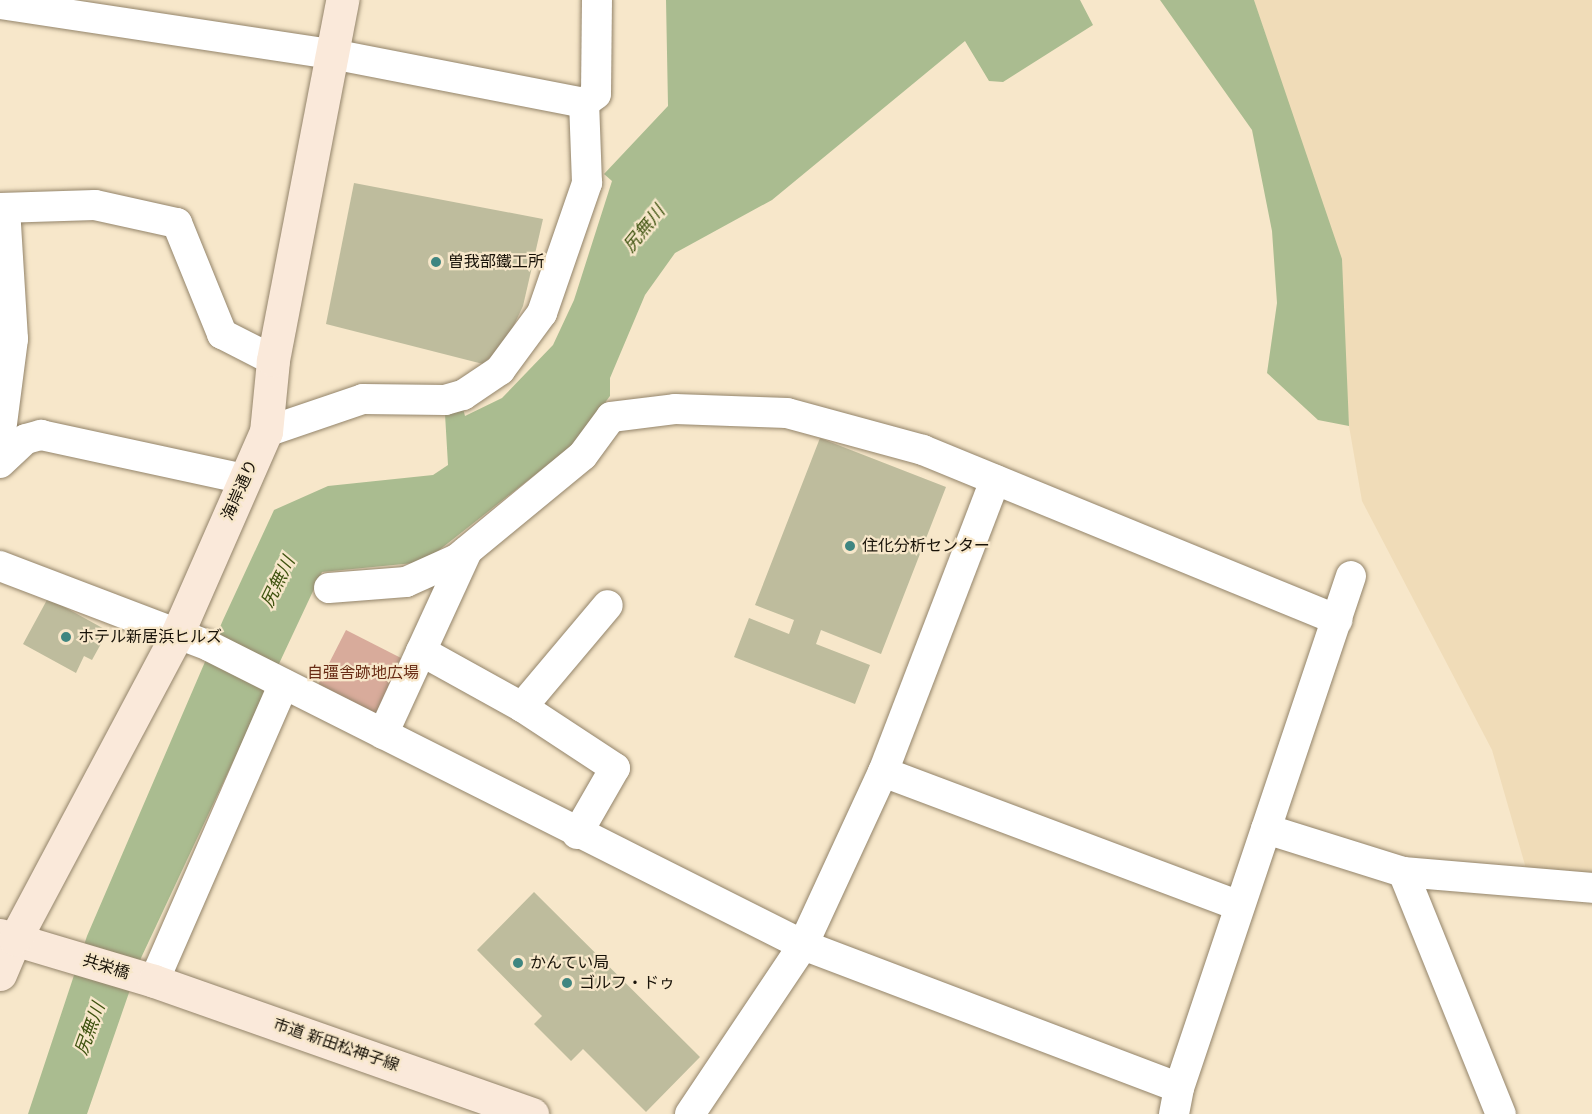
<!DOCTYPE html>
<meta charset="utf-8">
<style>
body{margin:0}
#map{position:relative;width:1592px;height:1114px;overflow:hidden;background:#f7e7ca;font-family:"Nunito Sans","Noto Sans JP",sans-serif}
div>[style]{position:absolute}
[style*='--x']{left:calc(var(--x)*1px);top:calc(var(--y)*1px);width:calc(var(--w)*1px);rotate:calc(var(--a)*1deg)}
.built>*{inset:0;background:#f0dcb8}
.green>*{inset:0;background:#d8ab9b;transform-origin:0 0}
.water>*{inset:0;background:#aabc90}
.building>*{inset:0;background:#bebc9d}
.roads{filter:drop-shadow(0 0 2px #93846a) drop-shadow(0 0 2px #93846a)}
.street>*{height:30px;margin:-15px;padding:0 15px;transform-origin:15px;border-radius:15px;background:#fff}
.secondary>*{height:33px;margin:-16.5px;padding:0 16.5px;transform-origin:16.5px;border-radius:16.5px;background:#fae9da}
.dots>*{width:16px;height:16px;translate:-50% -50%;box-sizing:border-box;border:3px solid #f7e7ca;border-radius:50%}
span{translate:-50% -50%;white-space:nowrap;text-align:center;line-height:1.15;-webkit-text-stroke:4.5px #f7e7ca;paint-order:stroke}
.poi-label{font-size:16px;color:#181208}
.left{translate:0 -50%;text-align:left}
.street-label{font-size:16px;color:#181208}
.park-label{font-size:16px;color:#692c15}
.water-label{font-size:18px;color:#3f5310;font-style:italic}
</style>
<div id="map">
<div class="built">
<div style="clip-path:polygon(1254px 0,1592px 0,1592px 877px,1527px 872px,1492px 750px,1362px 501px,1349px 426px,1344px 359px,1295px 124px)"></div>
</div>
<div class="green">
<div style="left:346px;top:630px;width:70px;height:61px;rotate:27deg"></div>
</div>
<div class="water">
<div style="clip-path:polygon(666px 0,1080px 0,1093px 25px,1003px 82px,989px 81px,965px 41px,772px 200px,675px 253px,645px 295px,610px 378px,610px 396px,574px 444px,424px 562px,322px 572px,141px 958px,87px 1114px,28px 1114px,87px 936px,223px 620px,274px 510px,328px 486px,433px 475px,448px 465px,445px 414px,462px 405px,465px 416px,502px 398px,553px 345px,574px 300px,612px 181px,604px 174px,668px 106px)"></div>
<div style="clip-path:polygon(1160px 0,1254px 0,1342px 259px,1349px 426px,1318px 420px,1267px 373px,1277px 303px,1272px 231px,1252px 130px)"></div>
</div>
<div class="building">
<div style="clip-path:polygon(354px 183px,543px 219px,523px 306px,505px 344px,483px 364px,326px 324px)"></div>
<div style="clip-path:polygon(820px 438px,946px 487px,881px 654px,821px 630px,816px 644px,870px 665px,855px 704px,734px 657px,749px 618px,789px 634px,794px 620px,755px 605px)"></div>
<div style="clip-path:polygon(48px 598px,108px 631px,92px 660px,84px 656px,76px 673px,23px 644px)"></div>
<div style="clip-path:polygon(534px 892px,700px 1057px,646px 1112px,583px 1049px,571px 1061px,534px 1024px,542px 1016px,477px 950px)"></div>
</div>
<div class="roads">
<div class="street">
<div style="--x:0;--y:4;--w:336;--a:8.6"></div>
<div style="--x:332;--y:54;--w:257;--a:11"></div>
<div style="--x:584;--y:103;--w:15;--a:-37"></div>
<div style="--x:596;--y:94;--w:94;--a:-89.4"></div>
<div style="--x:0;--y:208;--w:95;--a:-1.8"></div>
<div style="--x:95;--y:205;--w:84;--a:12.4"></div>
<div style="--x:177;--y:223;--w:120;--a:67.9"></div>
<div style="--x:222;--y:334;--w:57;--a:27"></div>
<div style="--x:266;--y:432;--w:102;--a:-18.8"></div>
<div style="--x:363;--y:399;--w:82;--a:0.7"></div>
<div style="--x:445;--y:400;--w:19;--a:-16"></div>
<div style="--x:463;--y:395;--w:45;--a:-34"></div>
<div style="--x:500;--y:370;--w:71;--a:-53.6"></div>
<div style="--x:542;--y:313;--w:138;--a:-70.9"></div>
<div style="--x:587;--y:183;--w:80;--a:-92.1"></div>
<div style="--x:0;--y:439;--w:101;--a:-82.6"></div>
<div style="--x:13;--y:339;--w:131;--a:-93.5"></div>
<div style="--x:0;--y:463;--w:35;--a:-43"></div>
<div style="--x:26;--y:439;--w:16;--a:-15"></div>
<div style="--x:41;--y:435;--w:209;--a:12.2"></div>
<div style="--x:0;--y:566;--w:224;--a:20.9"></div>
<div style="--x:209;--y:646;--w:665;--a:26.72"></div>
<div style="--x:803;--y:945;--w:402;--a:20.8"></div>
<div style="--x:1179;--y:1088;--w:540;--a:-71.43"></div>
<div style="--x:329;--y:588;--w:77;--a:-4.5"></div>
<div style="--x:406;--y:582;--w:56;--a:-24.3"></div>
<div style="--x:457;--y:559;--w:163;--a:-39.5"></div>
<div style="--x:583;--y:455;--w:47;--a:-53.6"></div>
<div style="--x:611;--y:417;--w:64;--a:-7.1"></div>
<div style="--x:675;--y:409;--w:112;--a:2"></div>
<div style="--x:787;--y:413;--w:141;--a:15.2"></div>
<div style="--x:923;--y:450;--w:448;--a:22.3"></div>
<div style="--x:421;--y:651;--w:115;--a:29"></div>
<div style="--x:383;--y:734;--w:201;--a:-65.3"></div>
<div style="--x:883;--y:772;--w:381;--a:20.6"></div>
<div style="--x:1266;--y:829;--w:144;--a:17.4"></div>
<div style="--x:1403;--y:872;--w:190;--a:4.8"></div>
<div style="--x:577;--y:834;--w:76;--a:-60.1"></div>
<div style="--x:615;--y:768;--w:111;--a:-146.7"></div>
<div style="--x:522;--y:707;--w:133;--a:-49.9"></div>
<div style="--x:1403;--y:872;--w:261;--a:68"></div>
<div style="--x:154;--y:981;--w:324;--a:-66.4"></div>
<div style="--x:690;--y:1114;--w:203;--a:-56.2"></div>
<div style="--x:803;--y:945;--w:191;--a:-65.2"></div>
<div style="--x:883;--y:772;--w:313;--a:-69"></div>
<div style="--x:1174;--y:1114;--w:26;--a:-79"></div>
</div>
<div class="secondary">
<div style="--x:0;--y:935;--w:161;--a:16.6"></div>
<div style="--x:154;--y:981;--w:401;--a:19.4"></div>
<div style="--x:0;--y:974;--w:38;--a:-67"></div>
<div style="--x:15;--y:939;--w:348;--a:-62"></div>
<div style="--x:178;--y:632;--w:219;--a:-66.3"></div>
<div style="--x:266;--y:432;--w:72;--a:-84.4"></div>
<div style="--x:273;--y:360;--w:367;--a:-79.1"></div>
</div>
</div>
<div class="dots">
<div style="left:436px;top:262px;background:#3f8681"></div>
<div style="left:850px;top:546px;background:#3f8681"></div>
<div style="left:66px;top:637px;background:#3f8681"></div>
<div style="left:518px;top:963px;background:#3f8681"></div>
<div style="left:567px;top:983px;background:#3f8681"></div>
</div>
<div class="poi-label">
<span class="left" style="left:448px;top:262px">曽我部鐵工所</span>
<span class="left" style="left:862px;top:546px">住化分析センター</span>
<span class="left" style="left:78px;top:637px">ホテル新居浜ヒルズ</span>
<span class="left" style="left:530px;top:963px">かんてい局</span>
<span class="left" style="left:579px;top:983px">ゴルフ・ドゥ</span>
</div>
<div class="street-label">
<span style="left:240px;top:490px;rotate:-66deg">海岸通り</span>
<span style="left:106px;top:967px;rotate:17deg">共栄橋</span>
<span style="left:336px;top:1045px;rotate:19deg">市道 新田松神子線</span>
</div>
<div class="park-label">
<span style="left:363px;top:673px">自彊舎跡地広場</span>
</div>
<div class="water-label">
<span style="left:644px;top:229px;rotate:-51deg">尻無川</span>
<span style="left:278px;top:582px;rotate:-64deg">尻無川</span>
<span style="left:90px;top:1029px;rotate:-70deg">尻無川</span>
</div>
</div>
